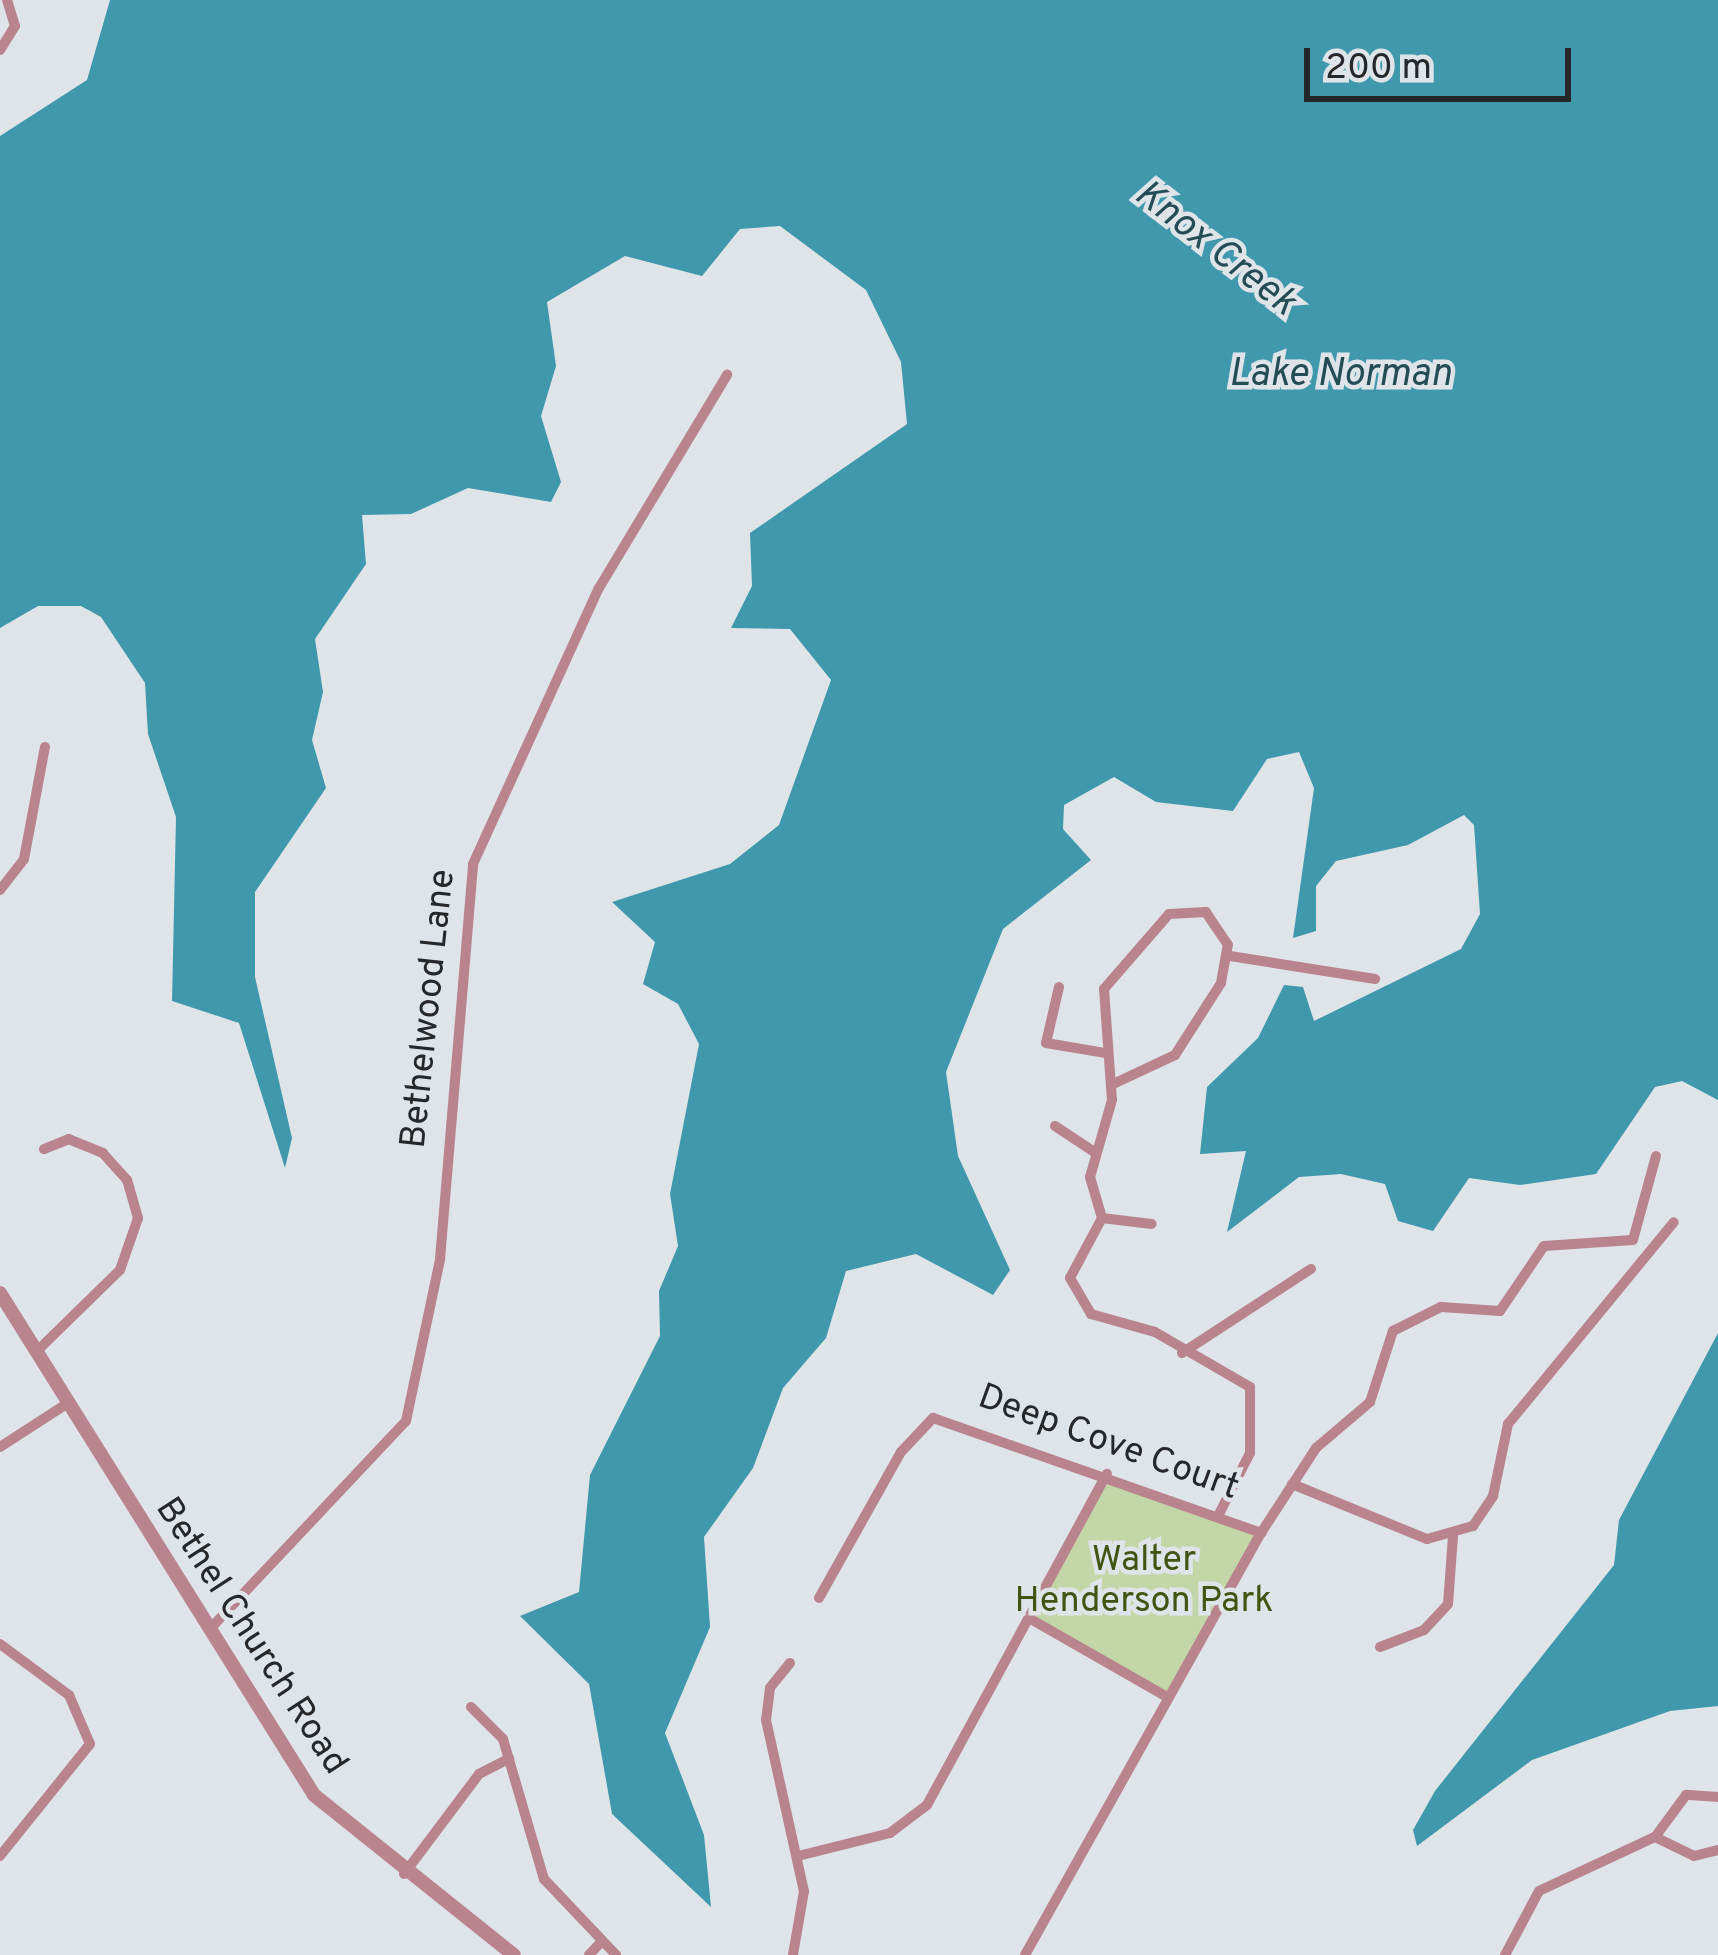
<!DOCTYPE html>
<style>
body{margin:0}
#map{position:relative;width:1718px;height:1955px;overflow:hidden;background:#dfe4e9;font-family:Overpass,sans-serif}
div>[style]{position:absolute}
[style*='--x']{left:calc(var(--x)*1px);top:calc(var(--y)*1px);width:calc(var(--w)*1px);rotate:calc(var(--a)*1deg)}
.green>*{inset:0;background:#c3d6a7}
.water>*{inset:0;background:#3f98ab}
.minor>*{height:10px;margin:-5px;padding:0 5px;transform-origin:5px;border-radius:5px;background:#b9848e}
.tertiary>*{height:14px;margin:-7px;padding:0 7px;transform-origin:7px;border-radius:7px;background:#b9848e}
span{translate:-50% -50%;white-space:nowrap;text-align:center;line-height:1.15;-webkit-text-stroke:9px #dfe4e9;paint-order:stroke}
.street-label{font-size:36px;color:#262729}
.park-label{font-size:36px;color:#405512}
.water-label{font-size:39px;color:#244c54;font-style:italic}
.scale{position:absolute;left:1304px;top:48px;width:267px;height:54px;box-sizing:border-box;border:6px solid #262729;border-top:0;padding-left:15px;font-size:36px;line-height:42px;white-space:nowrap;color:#262729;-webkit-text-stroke:9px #dfe4e9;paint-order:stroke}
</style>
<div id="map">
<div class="green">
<div style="clip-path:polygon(1107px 1475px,1260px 1533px,1167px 1696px,1034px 1620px)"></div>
</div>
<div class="water">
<div style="clip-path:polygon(110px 0,1718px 0,1718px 1100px,1682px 1081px,1655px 1087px,1596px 1174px,1520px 1185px,1469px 1178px,1433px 1231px,1398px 1221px,1385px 1184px,1341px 1174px,1299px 1177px,1227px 1232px,1246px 1151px,1200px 1154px,1207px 1087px,1258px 1038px,1284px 985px,1303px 987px,1314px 1021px,1461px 949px,1480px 914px,1474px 825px,1464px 815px,1408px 845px,1336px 861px,1316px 886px,1316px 931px,1293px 938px,1314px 788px,1299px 752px,1267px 759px,1233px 811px,1156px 802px,1114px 777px,1064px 805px,1063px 829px,1091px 860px,1003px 929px,946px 1072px,958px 1156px,1010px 1270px,993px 1295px,916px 1254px,846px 1271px,826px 1338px,783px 1388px,753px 1468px,704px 1537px,710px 1627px,665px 1733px,704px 1835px,711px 1907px,612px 1814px,589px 1684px,520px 1616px,579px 1592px,590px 1475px,660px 1336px,659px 1291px,678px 1246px,670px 1194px,699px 1044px,678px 1004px,643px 984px,655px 942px,612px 902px,730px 864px,779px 825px,831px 680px,790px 629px,731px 628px,752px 586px,750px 533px,907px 424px,901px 362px,866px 290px,780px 226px,740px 229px,702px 276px,625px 256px,547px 302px,556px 366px,541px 416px,561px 482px,551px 502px,468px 488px,411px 514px,362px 515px,366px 564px,315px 639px,323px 692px,312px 740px,326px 788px,255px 892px,255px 977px,292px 1138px,285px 1168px,239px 1023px,172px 1001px,176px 817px,148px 734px,145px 683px,101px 617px,81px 606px,38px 606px,0 628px,0 136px,87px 80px)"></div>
<div style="clip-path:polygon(1718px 1333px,1718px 1706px,1670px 1711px,1532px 1760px,1417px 1846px,1413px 1830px,1435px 1791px,1614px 1565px,1619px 1520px)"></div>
</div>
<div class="minor">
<div style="--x:0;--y:50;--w:28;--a:-58"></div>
<div style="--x:15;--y:26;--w:27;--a:-107"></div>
<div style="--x:0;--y:890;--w:39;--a:-52"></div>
<div style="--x:24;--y:859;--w:114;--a:-79.4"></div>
<div style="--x:1230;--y:956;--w:147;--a:9"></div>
<div style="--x:1059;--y:987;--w:57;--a:103.1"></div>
<div style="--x:1046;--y:1043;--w:61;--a:9.5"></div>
<div style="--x:1111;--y:1085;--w:71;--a:-25.1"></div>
<div style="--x:1175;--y:1055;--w:85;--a:-57.4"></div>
<div style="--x:1221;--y:983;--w:39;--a:-80"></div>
<div style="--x:1228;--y:945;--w:40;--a:-124"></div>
<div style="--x:1206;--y:912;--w:37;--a:177"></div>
<div style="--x:1169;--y:914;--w:99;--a:130.9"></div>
<div style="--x:1104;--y:989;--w:111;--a:85.9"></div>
<div style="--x:1112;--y:1100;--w:80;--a:105.9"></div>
<div style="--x:1090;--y:1177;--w:43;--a:73.7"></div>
<div style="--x:1102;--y:1218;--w:68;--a:118.1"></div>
<div style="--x:1070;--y:1278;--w:42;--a:59.7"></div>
<div style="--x:1091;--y:1314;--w:66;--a:15.7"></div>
<div style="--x:1155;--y:1332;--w:110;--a:30.1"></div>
<div style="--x:1250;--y:1387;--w:66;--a:90"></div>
<div style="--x:1250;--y:1453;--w:71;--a:116.9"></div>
<div style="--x:1055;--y:1126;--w:49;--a:33.4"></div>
<div style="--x:1102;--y:1218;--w:50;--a:6.8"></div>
<div style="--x:36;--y:1352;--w:117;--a:-44.3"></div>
<div style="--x:120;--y:1270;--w:55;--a:-70.9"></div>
<div style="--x:138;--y:1218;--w:40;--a:-106"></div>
<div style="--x:127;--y:1180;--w:36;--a:-132"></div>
<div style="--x:103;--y:1153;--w:37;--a:-158"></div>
<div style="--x:69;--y:1139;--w:27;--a:158"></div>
<div style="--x:1182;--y:1353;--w:154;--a:-33.1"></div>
<div style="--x:0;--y:1447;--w:81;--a:-32.9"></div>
<div style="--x:1292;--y:1484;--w:146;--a:22.2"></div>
<div style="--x:1427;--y:1539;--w:48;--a:-15.8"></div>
<div style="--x:1473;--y:1526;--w:36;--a:-56"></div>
<div style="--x:1493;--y:1496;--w:74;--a:-78.2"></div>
<div style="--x:1508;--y:1424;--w:261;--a:-50.6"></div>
<div style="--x:819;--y:1598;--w:167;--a:-60.7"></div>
<div style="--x:901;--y:1452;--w:47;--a:-46.7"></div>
<div style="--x:933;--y:1418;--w:348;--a:19.3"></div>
<div style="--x:1034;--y:1621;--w:153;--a:29.7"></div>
<div style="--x:209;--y:1630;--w:287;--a:-46.7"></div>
<div style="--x:406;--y:1421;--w:166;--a:-78.1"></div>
<div style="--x:440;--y:1259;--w:396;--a:-85.2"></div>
<div style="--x:473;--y:864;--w:303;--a:-65.5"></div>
<div style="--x:599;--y:588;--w:249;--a:-59"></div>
<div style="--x:0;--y:1644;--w:86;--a:36.5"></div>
<div style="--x:69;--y:1695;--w:53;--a:66.8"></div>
<div style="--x:90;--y:1744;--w:144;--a:128.8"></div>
<div style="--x:1380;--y:1647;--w:47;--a:-21.1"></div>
<div style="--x:1424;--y:1630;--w:35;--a:-47"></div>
<div style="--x:1448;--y:1604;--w:68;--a:-85.8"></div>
<div style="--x:790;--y:1663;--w:32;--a:129"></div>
<div style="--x:770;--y:1688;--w:32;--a:97"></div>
<div style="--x:766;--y:1720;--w:175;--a:77.5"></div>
<div style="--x:804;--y:1891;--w:65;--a:99.8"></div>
<div style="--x:471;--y:1707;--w:45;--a:45"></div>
<div style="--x:503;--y:1739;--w:146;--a:73.7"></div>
<div style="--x:544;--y:1879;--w:105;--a:46.5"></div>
<div style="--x:1718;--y:1797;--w:32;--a:-176"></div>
<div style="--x:1686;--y:1795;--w:52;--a:126.4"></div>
<div style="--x:1655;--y:1837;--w:43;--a:26"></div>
<div style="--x:1694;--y:1856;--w:25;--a:-14"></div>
<div style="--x:798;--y:1856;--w:95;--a:-14"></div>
<div style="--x:890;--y:1833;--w:46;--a:-37.1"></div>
<div style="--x:927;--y:1805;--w:377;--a:-61.5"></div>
<div style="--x:404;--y:1874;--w:125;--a:-53.1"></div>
<div style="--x:479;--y:1774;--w:34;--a:-27"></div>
<div style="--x:589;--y:1955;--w:19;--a:-47"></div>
<div style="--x:1025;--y:1955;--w:484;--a:-60.8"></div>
<div style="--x:1261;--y:1533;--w:101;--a:-57.1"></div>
<div style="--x:1316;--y:1448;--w:71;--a:-40.4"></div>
<div style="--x:1370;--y:1402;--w:75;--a:-72.1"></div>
<div style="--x:1393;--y:1331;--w:54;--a:-26.6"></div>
<div style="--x:1441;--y:1307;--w:59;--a:3.9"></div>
<div style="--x:1500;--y:1311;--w:78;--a:-55.9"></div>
<div style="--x:1544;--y:1246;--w:89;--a:-3.9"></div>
<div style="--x:1633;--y:1240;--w:87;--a:-74.7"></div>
<div style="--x:1505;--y:1955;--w:72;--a:-62"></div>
<div style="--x:1539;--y:1891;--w:128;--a:-25"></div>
</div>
<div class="tertiary">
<div style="--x:0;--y:1293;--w:592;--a:57.97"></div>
<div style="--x:314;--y:1795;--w:256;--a:38.7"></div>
</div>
<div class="street-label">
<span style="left:430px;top:1009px;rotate:-84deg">Bethelwood Lane</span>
<span style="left:1108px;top:1444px;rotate:20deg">Deep Cove Court</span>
<span style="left:250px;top:1637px;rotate:57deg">Bethel Church Road</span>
</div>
<div class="park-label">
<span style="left:1144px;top:1582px">Walter<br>Henderson Park</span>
</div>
<div class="water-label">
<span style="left:1214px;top:250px;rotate:38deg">Knox Creek</span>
<span style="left:1340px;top:376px">Lake Norman</span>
</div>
<div class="scale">200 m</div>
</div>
